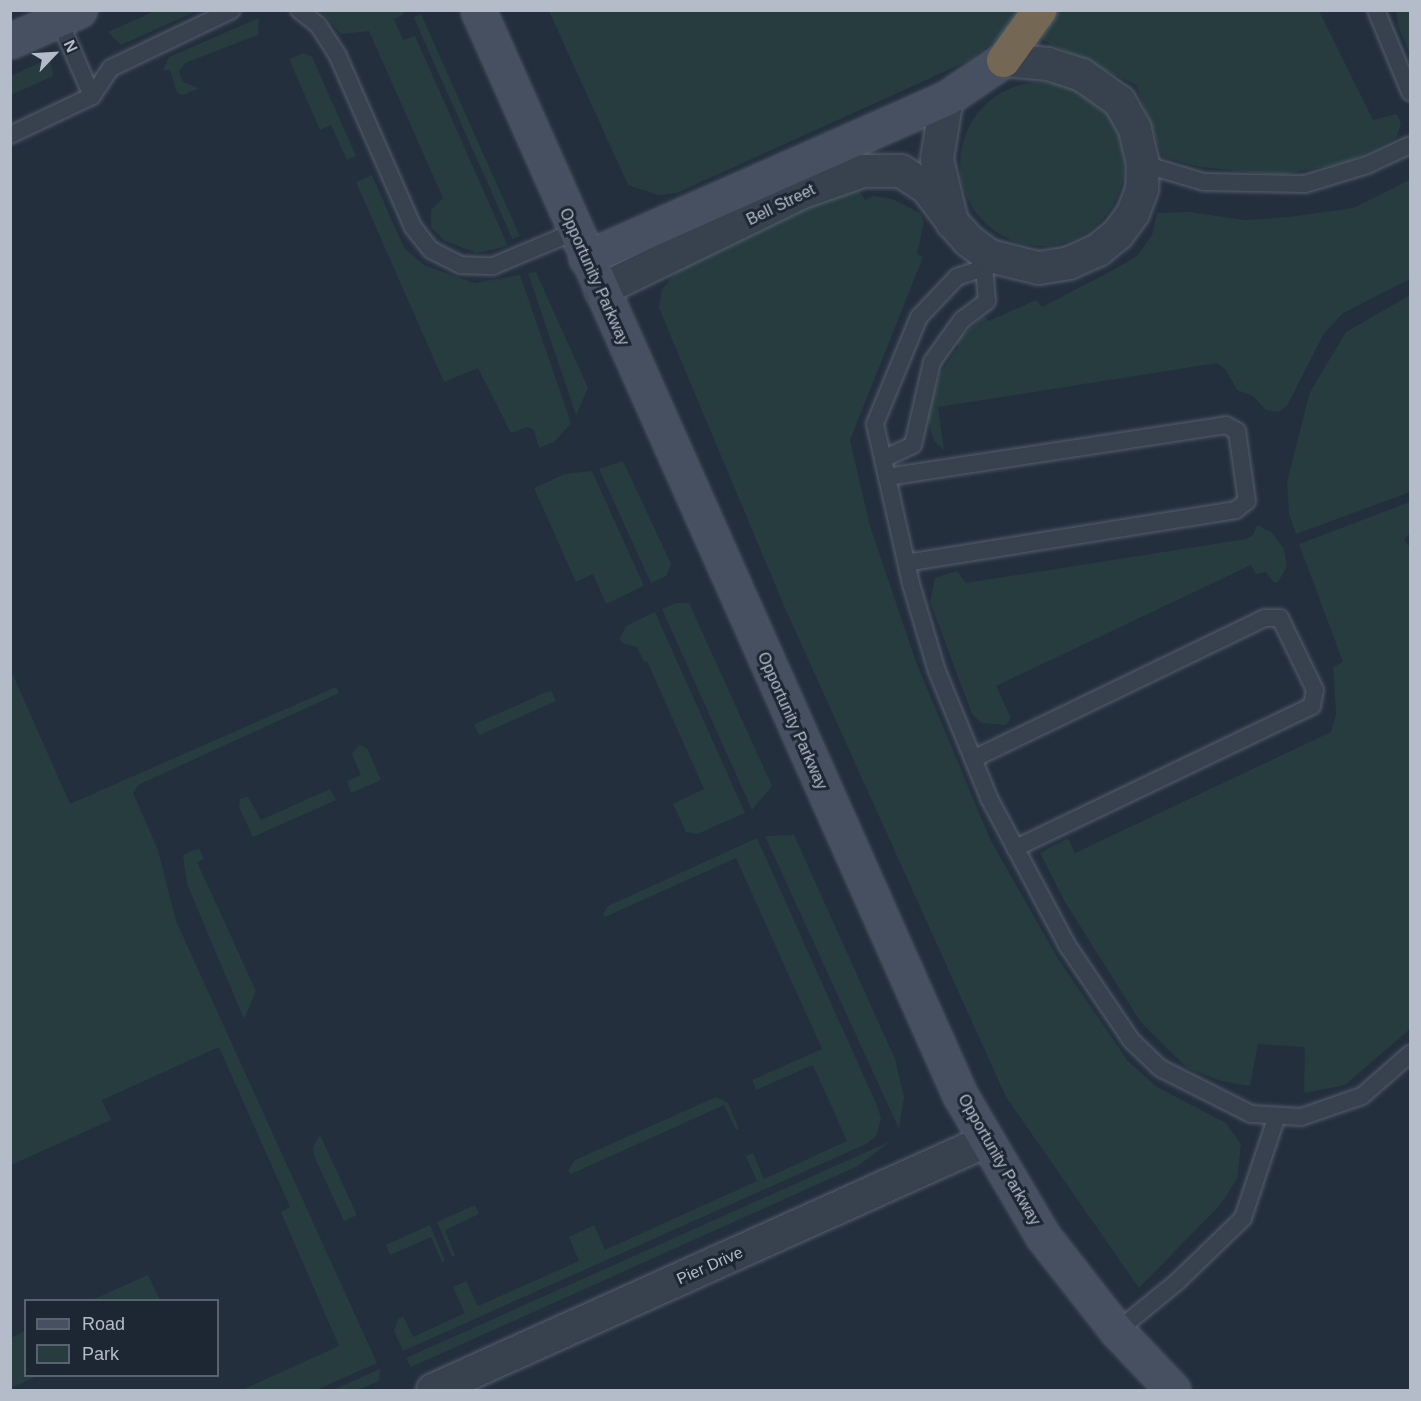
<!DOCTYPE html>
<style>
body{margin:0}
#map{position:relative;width:1421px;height:1401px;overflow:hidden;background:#242f3e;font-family:Helvetica,sans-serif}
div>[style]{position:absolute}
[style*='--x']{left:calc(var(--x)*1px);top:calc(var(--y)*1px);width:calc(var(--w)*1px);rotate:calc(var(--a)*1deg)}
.green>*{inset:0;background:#263c3f;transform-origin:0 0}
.round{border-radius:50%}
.roads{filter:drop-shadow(0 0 2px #565f6c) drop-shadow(0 0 2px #565f6c)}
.lane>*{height:16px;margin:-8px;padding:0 8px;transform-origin:8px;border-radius:8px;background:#38414e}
.street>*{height:32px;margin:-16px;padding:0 16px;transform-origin:16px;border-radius:16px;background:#38414e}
.secondary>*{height:33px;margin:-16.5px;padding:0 16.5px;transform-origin:16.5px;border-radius:16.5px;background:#465061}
.highway>*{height:33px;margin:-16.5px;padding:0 16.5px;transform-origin:16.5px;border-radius:16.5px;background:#746855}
span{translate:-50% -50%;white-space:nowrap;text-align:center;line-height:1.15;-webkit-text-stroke:6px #1d2633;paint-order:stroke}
.street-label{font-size:16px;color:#b4bcc9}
.frame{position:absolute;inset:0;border:12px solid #b4bcc9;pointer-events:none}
.legend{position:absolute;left:24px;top:1299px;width:195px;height:78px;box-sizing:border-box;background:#1d2633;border:2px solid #59626f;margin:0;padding:8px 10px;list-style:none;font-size:18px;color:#b4bcc9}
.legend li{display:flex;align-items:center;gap:12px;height:30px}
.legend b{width:30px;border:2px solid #59626f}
.north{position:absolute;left:24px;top:24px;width:60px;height:60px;-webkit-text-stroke:4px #1d2633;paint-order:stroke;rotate:65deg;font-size:16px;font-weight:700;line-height:24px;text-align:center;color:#b4bcc9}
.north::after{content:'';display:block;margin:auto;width:21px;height:27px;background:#b4bcc9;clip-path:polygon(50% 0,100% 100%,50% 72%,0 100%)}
</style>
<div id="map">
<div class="green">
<div style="clip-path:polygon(157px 10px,197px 11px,121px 45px,108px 32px)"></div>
<div style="clip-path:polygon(321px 11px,403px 11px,404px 14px,394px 19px,403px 40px,415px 36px,508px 246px,477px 253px,445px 241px,431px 227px,431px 210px,443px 198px,369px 31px,341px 34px)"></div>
<div style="clip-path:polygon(549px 11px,1025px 11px,1003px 34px,970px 60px,677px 193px,658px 195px,628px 185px)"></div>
<div style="clip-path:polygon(1057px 11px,1319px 11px,1373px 120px,1397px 114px,1401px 123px,1396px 138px,1348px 162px,1280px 175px,1200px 167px,1163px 157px,1136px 85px,1041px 39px)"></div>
<div style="clip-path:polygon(1396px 11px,1410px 11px,1410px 54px,1398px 26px)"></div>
<div style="left:421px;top:14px;width:243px;height:8px;rotate:66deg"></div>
<div style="clip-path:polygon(259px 18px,258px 35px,185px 63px,179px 72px,183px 82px,198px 88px,183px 95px,177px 93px,170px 70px,163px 70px,169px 57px)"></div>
<div style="clip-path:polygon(304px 53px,312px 57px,356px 156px,347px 160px,331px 125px,320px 130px,289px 59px)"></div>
<div style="clip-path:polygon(50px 58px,53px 76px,11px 95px,11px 76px)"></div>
<div class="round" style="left:960px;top:82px;width:164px;height:164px"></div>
<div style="clip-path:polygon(372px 175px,404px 248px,424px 265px,474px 283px,520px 275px,571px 423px,554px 442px,539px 448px,534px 430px,528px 427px,511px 433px,478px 368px,444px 382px,356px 182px)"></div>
<div style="clip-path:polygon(1410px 180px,1410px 279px,1343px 313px,1323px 335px,1287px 406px,1278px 412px,1266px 410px,1253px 396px,1237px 390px,1226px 370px,1217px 363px,938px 407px,944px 450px,934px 441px,926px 415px,941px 372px,959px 346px,956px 341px,984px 316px,989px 321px,1036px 300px,1042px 307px,1117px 268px,1137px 256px,1152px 235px,1157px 213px,1188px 212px,1246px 220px,1289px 217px,1353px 208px)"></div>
<div style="clip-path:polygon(855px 184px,865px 200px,873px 196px,892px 199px,920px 213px,924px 222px,917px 254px,923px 257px,850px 440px,870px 526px,916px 662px,991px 841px,1059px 960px,1128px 1061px,1157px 1087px,1226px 1123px,1241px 1144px,1237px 1179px,1220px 1205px,1139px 1288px,1006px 1097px,785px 608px,659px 308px,662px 289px,685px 262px)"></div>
<div style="clip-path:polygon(536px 272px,588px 388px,576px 415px,528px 273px)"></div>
<div style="clip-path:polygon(1410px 295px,1410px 492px,1296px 534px,1289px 514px,1287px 482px,1310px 392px,1346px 332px)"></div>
<div style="clip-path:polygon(623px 461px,671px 564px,666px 576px,651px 583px,599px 469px)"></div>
<div style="clip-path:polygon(592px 471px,644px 586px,606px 604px,593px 574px,576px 582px,534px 488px,565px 474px)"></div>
<div style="clip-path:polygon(1410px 502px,1410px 533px,1404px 540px,1410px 547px,1410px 1029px,1345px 1085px,1304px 1093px,1305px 1047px,1258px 1044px,1250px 1086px,1221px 1081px,1187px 1068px,1140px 1021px,1065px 902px,1040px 853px,1068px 838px,1075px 853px,1331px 732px,1336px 714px,1333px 667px,1343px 662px,1299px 544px)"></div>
<div style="clip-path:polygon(1257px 525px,1271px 532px,1284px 549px,1287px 566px,1278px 582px,1274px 583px,1266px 572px,1256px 574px,1251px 565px,996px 686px,1011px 718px,1006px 725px,981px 723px,972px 714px,930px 602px,935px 578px,957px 571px,966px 583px,1246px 539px,1253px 535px)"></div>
<div style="clip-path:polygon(676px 603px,689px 603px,772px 786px,752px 810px,662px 609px)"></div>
<div style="clip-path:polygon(655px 612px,745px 813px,697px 834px,686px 832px,673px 804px,704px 789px,647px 661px,644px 662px,637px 647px,622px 643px,620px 638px,626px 626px)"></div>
<div style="clip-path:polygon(10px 668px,70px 804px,336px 687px,339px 693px,138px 785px,133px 793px,158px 850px,176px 921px,377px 1363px,316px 1390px,242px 1390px,339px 1346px,281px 1212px,290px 1207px,219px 1047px,102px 1100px,111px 1120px,11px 1165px)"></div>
<div style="left:551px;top:690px;width:12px;height:84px;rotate:66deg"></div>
<div style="clip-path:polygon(359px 745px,367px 748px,381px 780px,351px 793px,347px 781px,361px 775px,352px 754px)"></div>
<div style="clip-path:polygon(330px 789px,336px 800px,253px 837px,239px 807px,240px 799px,248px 797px,261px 820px)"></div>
<div style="clip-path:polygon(794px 835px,895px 1059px,904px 1097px,899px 1129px,765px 836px)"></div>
<div style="clip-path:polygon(757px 838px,878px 1108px,881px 1119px,876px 1136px,866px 1144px,403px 1351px,394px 1331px,398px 1319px,403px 1316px,413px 1337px,465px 1313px,453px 1287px,466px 1281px,478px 1306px,579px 1261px,569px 1237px,594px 1225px,605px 1250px,757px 1181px,746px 1156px,753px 1153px,764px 1179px,847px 1141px,813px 1065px,756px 1090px,752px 1080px,822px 1049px,736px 858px,605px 917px,603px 914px,608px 906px)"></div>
<div style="clip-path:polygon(199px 848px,204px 859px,197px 862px,256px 991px,244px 1019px,187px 884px,183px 855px)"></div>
<div style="clip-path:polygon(716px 1097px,728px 1103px,739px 1129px,736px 1130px,724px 1105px,571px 1174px,568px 1171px,575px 1160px)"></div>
<div style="clip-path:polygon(320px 1135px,357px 1215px,344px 1221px,314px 1156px,313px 1147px)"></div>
<div style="clip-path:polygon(891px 1141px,858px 1166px,411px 1367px,406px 1358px)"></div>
<div style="clip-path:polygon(475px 1205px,479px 1214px,445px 1230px,455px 1255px,452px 1257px,437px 1222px)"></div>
<div style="clip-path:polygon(430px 1225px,445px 1261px,442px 1262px,431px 1237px,390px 1255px,386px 1245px)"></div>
<div style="clip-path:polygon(148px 1275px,160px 1300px,92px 1300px)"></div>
<div style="clip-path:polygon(25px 1331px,26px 1376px,37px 1376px,11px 1388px,11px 1338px)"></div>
<div style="clip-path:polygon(380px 1369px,379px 1381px,358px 1390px,333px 1390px)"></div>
</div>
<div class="roads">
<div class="lane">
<div style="--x:299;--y:10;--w:24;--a:38"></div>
<div style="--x:318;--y:25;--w:35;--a:57"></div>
<div style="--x:337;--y:54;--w:189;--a:66.3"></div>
<div style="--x:413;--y:227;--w:29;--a:52"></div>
<div style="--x:431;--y:250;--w:33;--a:27"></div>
<div style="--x:460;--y:265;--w:33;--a:2"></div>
<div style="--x:493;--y:266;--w:88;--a:-22.8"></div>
<div style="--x:1376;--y:10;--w:89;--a:67.5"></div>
<div style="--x:59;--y:20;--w:83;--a:66.5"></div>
<div style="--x:92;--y:96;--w:34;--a:-56"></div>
<div style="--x:111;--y:68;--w:134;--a:-25.6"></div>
<div style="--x:10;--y:135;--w:91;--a:-25.4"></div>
<div style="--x:1143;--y:164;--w:64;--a:16.4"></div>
<div style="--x:1204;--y:182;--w:101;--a:1.1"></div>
<div style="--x:1305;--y:184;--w:65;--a:-17"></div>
<div style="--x:1367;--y:165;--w:47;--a:-24.9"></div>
<div style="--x:984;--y:268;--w:28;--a:162"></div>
<div style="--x:957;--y:277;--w:55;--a:133.5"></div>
<div style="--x:919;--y:317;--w:116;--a:112.4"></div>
<div style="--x:875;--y:424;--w:164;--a:77.3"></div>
<div style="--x:911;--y:584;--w:91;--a:73.4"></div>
<div style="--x:937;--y:671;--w:137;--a:67.7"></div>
<div style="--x:989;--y:798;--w:166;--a:62"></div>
<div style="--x:1067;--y:945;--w:115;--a:56"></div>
<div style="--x:1131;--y:1040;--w:40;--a:44"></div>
<div style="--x:1160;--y:1068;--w:102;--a:26.8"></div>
<div style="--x:1251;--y:1114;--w:50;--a:3.4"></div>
<div style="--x:1301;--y:1117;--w:65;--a:-19"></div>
<div style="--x:1362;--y:1096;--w:64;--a:-41.2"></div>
<div style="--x:883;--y:459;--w:33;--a:-25"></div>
<div style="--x:913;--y:445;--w:85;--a:-77.1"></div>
<div style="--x:932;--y:362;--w:52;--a:-54.5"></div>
<div style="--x:962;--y:320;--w:31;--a:-37"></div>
<div style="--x:987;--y:301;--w:33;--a:-95"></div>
<div style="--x:984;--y:268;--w:10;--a:-66"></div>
<div style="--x:887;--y:477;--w:343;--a:-8.7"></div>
<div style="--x:1226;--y:425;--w:13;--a:29"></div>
<div style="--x:1237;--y:431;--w:71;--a:81.9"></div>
<div style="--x:1247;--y:501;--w:14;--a:141"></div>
<div style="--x:1236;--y:510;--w:334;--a:170.9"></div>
<div style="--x:973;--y:759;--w:324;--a:-25.8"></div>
<div style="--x:1265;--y:618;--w:15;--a:0"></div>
<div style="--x:1280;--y:618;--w:80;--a:64.1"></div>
<div style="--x:1315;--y:690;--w:16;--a:101"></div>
<div style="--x:1312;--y:706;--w:329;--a:154.4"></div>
<div style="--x:1117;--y:1331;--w:79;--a:-39.3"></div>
<div style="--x:1178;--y:1281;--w:91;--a:-44.1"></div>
<div style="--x:1243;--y:1218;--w:108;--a:-71.6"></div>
</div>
<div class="street">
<div style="--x:947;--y:98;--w:62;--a:99.3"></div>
<div style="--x:937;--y:159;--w:65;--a:76.6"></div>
<div style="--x:952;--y:222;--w:25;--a:48"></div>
<div style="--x:969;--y:241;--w:26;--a:36"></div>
<div style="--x:990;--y:256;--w:50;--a:13.8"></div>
<div style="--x:1039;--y:268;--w:30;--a:-9"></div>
<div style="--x:1069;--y:263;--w:32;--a:-24"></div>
<div style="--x:1098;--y:250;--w:26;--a:-39"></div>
<div style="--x:1118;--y:234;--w:26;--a:-54"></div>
<div style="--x:1133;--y:213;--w:26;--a:-69"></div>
<div style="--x:1142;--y:189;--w:25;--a:-88"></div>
<div style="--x:1143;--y:164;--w:36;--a:-103"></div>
<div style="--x:1135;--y:129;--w:31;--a:-119"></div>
<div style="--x:1120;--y:102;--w:47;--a:-144.6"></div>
<div style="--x:1082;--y:75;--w:36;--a:-162"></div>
<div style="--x:1048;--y:64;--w:45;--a:-174.9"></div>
<div style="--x:601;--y:290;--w:225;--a:-25.9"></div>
<div style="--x:803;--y:192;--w:64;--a:-19.3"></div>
<div style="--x:863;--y:171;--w:38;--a:0"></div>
<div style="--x:901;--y:171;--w:31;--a:33"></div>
<div style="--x:927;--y:188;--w:35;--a:53"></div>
<div style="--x:433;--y:1390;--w:606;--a:-24.24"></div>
</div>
<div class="secondary">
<div style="--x:478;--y:10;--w:1187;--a:66.05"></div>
<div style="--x:960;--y:1095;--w:162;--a:59.6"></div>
<div style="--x:1042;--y:1235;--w:122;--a:52"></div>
<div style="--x:1117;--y:1331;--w:81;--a:46.5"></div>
<div style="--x:10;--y:41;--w:76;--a:-24.2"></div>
<div style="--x:586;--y:258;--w:395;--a:-23.9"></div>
<div style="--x:947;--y:98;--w:68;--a:-34.2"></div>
</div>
<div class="highway">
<div style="--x:1003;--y:60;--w:62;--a:-54.2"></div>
</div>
</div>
<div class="street-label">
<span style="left:781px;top:205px;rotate:-26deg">Bell Street</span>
<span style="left:594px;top:277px;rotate:66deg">Opportunity Parkway</span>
<span style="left:792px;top:721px;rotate:66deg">Opportunity Parkway</span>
<span style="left:999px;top:1160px;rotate:60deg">Opportunity Parkway</span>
<span style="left:710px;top:1266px;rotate:-24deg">Pier Drive</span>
</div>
<div class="frame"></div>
<ul class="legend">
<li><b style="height:8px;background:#465061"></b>Road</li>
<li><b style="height:16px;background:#263c3f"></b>Park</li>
</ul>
<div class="north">N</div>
</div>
